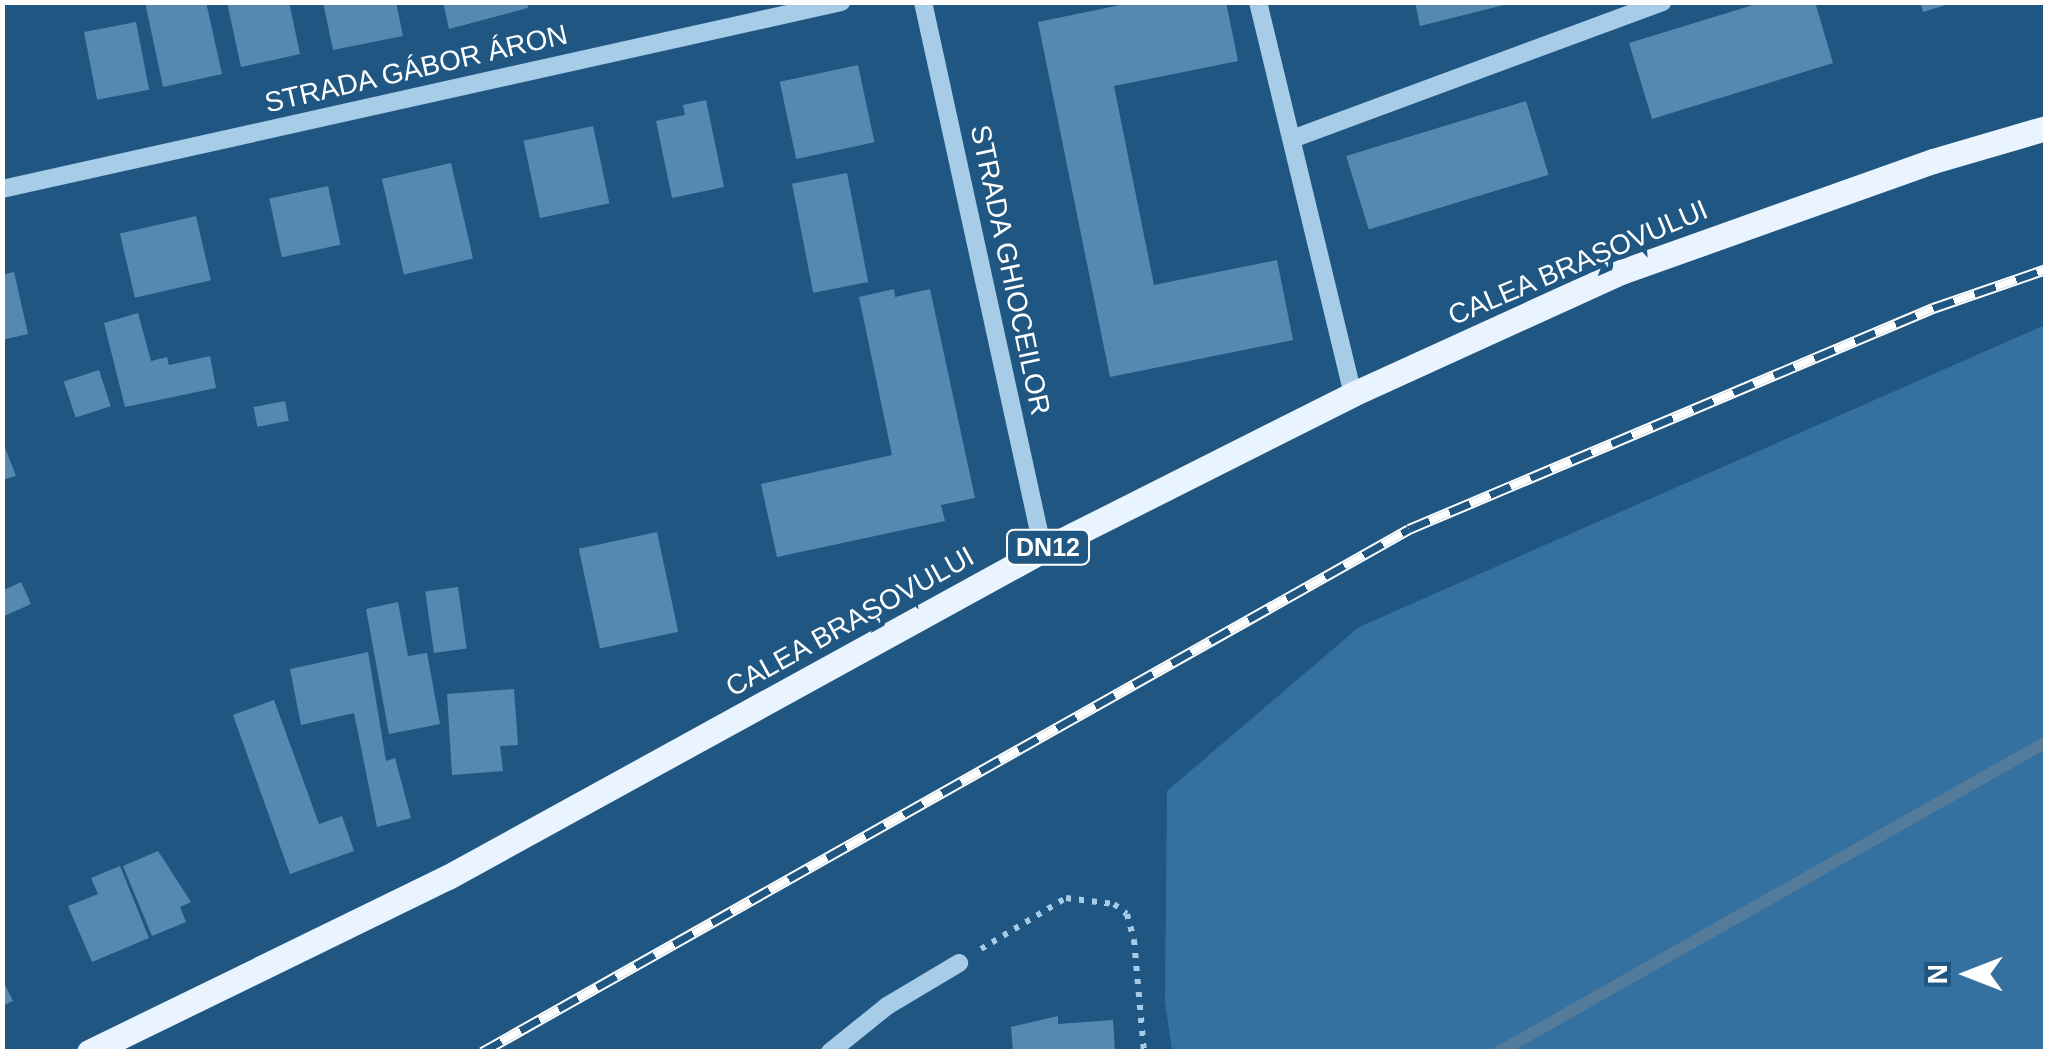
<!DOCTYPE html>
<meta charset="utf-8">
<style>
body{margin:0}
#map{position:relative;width:2048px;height:1054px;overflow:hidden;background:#205782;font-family:Arial,sans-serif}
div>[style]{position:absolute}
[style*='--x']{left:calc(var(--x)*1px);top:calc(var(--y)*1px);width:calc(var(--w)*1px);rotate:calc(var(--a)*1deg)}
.green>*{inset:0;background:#3471a0}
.stream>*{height:12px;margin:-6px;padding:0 6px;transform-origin:6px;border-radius:6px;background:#547b9a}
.building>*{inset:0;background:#5589b0;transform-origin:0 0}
.path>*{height:6px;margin-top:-3px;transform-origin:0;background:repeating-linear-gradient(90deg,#a7cce8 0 5px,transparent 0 13px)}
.minor>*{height:18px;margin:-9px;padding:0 9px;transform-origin:9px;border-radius:9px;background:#a7cce8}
.major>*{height:25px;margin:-12.5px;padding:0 12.5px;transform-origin:12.5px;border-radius:12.5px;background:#eaf4fe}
.rail>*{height:11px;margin-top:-5.5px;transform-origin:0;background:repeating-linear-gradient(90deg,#205782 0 22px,#fff 0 44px);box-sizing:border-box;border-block:2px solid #fff}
span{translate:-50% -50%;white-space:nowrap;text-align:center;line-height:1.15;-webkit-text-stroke:10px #205782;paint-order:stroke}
.shield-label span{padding:2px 8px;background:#205782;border:2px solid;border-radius:8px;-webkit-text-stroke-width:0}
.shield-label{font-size:25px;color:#fff;font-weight:700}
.street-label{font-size:28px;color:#fff}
.frame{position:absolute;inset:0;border:5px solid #fff;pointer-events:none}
.north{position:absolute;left:1918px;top:924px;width:100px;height:100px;-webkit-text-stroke:8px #205782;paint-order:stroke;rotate:270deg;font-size:28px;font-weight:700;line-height:40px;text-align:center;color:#fff}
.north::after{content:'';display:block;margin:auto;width:35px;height:45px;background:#fff;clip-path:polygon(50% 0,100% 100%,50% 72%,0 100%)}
</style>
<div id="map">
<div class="green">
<div style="clip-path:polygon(2045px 325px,2045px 1051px,1172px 1051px,1165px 1001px,1167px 791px,1359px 627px)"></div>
</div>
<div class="stream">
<div style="--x:1499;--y:1052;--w:629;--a:-29.54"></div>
</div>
<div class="building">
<div style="clip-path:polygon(145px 2px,206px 2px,222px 74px,163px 87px)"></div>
<div style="clip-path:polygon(227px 2px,289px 2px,300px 54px,241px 67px)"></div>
<div style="clip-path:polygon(323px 2px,396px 2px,403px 36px,333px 50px)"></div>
<div style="clip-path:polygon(443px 2px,527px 2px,528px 8px,449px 29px)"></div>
<div style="clip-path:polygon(1135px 2px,1226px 2px,1238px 61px,1114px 86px,1154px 285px,1277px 260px,1293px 340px,1110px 377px,1038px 22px)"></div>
<div style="clip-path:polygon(1415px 2px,1508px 2px,1508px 4px,1420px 26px)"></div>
<div style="clip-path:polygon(1763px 2px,1815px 2px,1833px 63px,1652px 119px,1629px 43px)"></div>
<div style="clip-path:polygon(1920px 2px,1952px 2px,1952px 3px,1923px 12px)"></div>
<div style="left:136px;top:22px;width:69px;height:53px;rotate:79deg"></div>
<div style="left:858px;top:65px;width:79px;height:80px;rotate:78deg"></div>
<div style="clip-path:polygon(706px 100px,724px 187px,672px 198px,656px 121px,685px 115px,683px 105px)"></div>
<div style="left:1526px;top:101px;width:77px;height:188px;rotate:73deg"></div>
<div style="left:593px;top:126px;width:79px;height:71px;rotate:78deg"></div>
<div style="left:451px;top:163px;width:98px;height:71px;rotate:77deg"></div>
<div style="left:847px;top:173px;width:111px;height:56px;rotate:79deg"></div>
<div style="left:328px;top:186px;width:60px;height:60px;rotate:78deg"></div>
<div style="left:196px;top:216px;width:66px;height:78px;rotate:77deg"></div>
<div style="clip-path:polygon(14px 272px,28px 334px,2px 340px,2px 275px)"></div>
<div style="clip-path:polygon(894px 289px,895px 297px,930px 289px,975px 498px,941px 505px,945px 521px,777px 557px,761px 484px,892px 455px,859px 297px)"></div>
<div style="clip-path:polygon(138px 313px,151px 361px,167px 357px,169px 365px,210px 356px,216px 388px,125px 407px,104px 323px)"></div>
<div style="left:99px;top:370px;width:38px;height:37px;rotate:72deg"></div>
<div style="left:285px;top:401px;width:20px;height:32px;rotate:79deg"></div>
<div style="clip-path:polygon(2px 440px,16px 476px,2px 480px)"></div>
<div style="left:657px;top:532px;width:102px;height:80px;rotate:78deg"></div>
<div style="clip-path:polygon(21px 582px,31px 604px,2px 617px,2px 591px)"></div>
<div style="left:458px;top:587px;width:62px;height:33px;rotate:82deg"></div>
<div style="clip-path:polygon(398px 602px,408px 656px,427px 653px,440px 724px,389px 734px,366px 609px)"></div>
<div style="clip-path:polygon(368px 652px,386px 761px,395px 758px,411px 818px,377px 827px,354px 713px,301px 725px,290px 669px)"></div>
<div style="clip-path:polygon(514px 689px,518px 745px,500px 746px,503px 771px,452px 775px,447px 694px)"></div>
<div style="clip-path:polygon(274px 700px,319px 824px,342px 816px,354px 851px,290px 874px,233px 715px)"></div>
<div style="clip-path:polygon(158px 851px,191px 902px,180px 907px,186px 922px,152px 936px,123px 866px)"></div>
<div style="clip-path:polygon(120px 866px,149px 938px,92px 962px,68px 906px,98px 894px,91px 878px)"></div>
<div style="clip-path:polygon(2px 979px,13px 1001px,2px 1006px)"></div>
<div style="clip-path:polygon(1058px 1016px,1058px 1024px,1113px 1020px,1115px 1052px,1013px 1052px,1011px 1027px)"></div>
</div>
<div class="path">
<div style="--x:981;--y:949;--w:99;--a:-31"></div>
<div style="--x:1066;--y:898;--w:48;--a:7.1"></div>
<div style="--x:1114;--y:904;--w:16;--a:38"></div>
<div style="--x:1127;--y:914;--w:27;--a:75"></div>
<div style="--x:1134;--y:940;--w:112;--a:84.9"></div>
</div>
<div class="minor">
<div style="--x:923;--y:2;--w:561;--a:77.65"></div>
<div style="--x:1258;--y:2;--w:403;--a:76.4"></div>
<div style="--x:1292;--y:139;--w:395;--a:-20.3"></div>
<div style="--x:2;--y:189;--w:860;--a:-12.56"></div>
<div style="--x:830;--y:1052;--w:73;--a:-38.9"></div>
<div style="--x:887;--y:1006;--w:84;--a:-30.8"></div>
</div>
<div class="major">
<div style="--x:89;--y:1052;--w:399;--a:-26"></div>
<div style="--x:448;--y:877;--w:679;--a:-28.79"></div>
<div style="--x:1043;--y:550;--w:347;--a:-26.7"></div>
<div style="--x:1353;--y:394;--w:294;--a:-24.5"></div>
<div style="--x:1621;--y:272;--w:331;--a:-19.6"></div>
<div style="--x:1933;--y:161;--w:118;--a:-16.3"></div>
</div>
<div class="rail">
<div style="--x:482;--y:1052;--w:1064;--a:-29.43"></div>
<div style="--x:1409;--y:529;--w:569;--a:-22.87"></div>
<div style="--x:1933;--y:308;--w:120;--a:-19"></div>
</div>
<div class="shield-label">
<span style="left:1048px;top:547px">DN12</span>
</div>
<div class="street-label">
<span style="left:416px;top:69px;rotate:-13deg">STRADA GÁBOR ÁRON</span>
<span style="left:1578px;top:263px;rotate:-23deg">CALEA BRAȘOVULUI</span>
<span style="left:1010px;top:270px;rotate:78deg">STRADA GHIOCEILOR</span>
<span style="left:850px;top:622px;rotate:-29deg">CALEA BRAȘOVULUI</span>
</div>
<div class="frame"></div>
<div class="north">N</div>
</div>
